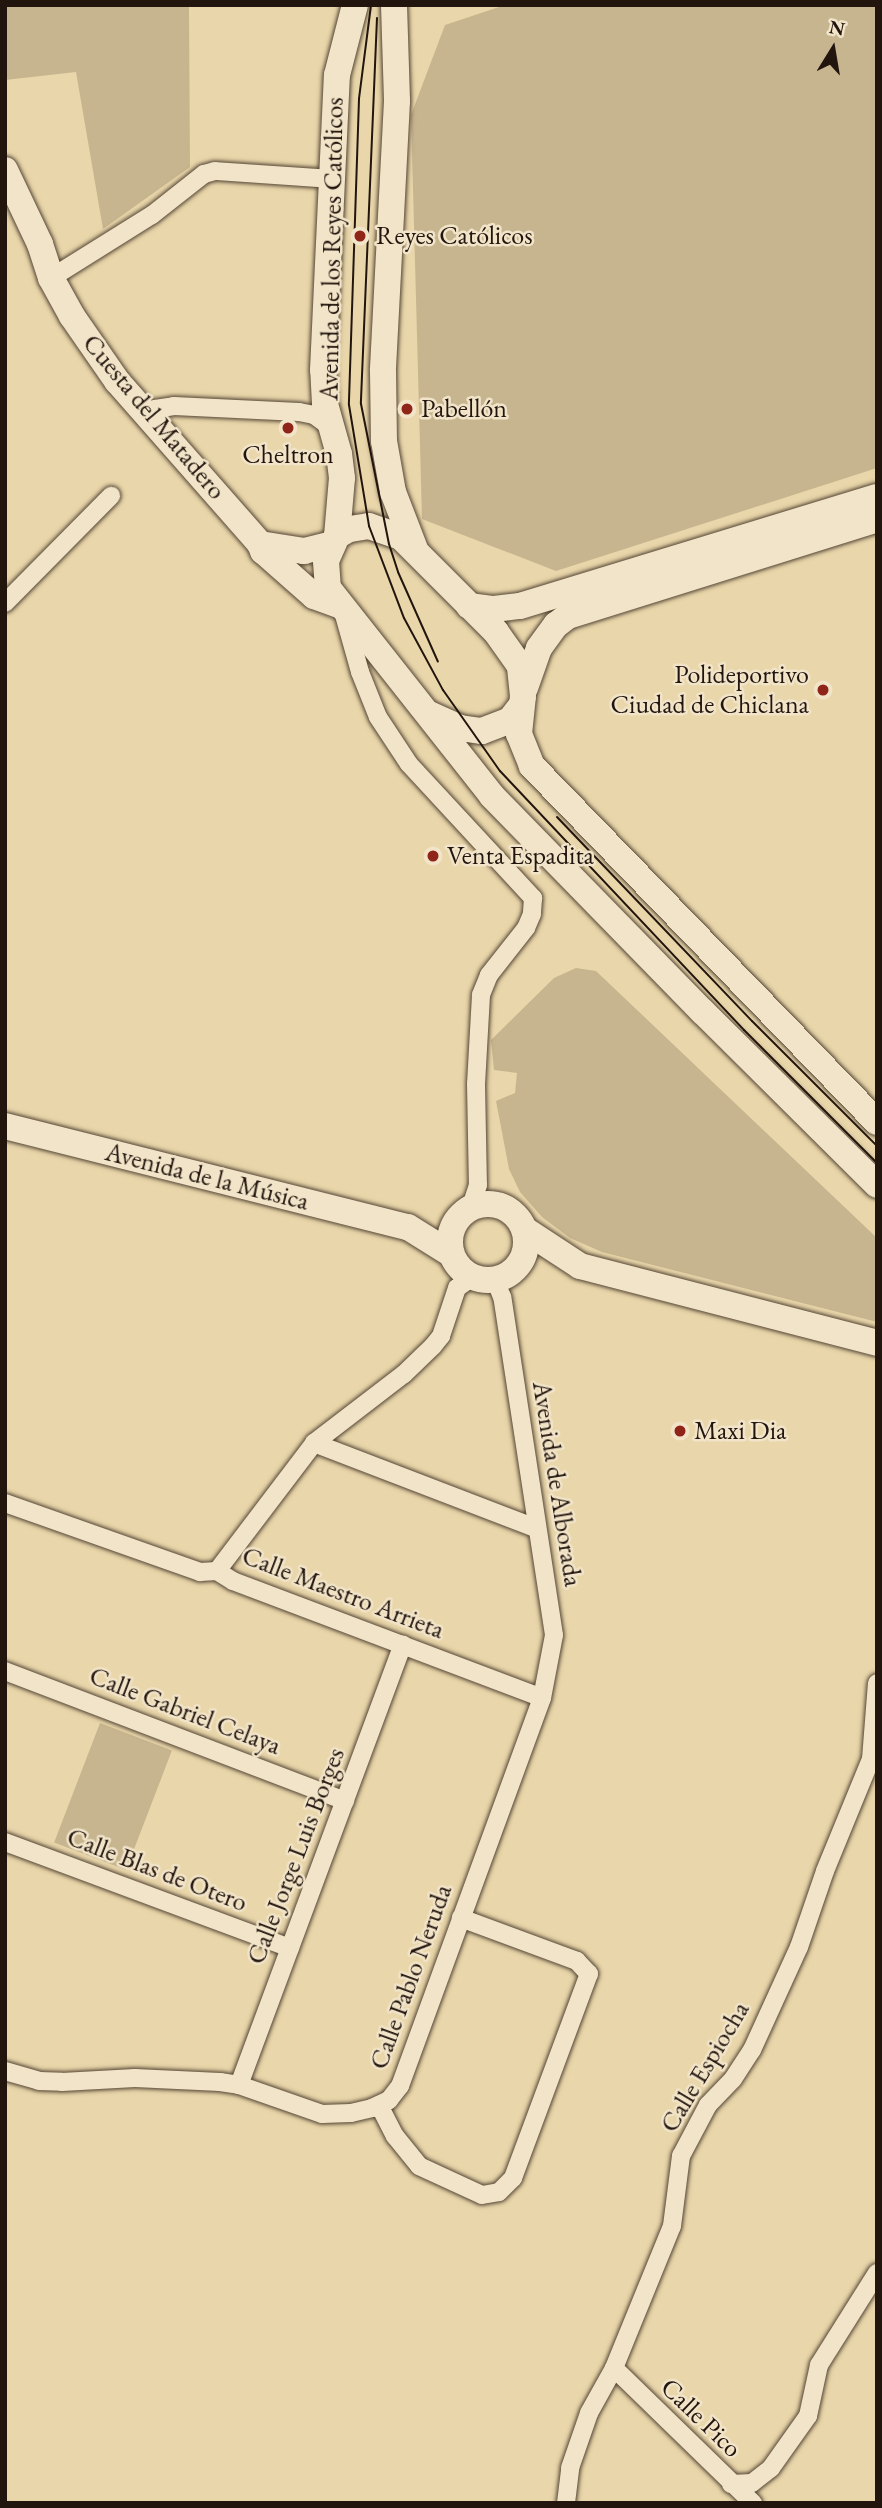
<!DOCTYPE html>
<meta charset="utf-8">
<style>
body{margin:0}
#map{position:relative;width:882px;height:2508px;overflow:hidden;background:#e9d6aa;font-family:"EB Garamond",serif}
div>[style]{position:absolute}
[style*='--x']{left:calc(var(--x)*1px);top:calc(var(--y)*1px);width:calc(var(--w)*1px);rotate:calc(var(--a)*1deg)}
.green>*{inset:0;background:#c7b58f;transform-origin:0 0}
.roads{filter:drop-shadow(0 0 2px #544535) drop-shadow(0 0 2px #544535)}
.street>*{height:18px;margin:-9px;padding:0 9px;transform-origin:9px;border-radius:9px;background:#f1e4c8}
.secondary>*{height:26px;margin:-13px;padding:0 13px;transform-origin:13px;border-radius:13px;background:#f1e4c8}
.secondary>.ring{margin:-13px;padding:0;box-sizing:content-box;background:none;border:26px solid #f1e4c8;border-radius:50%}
.tram>*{height:2px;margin:-1px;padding:0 1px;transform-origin:1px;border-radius:1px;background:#22150e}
.dots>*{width:19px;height:19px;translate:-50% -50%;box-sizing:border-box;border:4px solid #f1e4c8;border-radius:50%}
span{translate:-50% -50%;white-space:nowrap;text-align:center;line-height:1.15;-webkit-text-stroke:5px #f1e4c8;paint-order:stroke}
.poi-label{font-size:26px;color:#22150e}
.left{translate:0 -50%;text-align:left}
.right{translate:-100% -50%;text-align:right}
.street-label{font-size:26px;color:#22150e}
.frame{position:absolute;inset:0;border:7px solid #22150e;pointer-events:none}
.north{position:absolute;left:798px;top:14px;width:70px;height:70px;-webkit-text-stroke:5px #f1e4c8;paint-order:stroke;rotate:11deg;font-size:19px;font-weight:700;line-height:28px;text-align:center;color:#22150e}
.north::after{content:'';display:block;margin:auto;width:24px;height:32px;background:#22150e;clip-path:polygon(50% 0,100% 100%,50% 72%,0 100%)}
</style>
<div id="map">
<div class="green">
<div style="clip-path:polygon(5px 5px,189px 7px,190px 167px,103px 229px,76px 72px,5px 80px)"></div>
<div style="clip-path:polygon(505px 5px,877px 5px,877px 468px,556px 571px,422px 519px,411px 115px,445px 25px)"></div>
<div style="clip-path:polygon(576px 968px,596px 971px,877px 1238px,877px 1322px,602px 1252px,570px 1238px,542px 1217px,520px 1192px,509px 1169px,496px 1101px,515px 1093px,517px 1073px,494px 1070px,491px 1040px,554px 978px)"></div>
<div style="left:100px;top:1723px;width:77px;height:128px;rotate:21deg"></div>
</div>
<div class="roads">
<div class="street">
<div style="--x:51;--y:278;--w:119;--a:-32"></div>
<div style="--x:152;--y:215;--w:66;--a:-38.3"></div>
<div style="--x:204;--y:174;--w:11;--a:-15"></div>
<div style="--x:215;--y:171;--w:116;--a:3.9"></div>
<div style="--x:147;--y:415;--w:10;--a:-37"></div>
<div style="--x:155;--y:409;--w:19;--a:-9"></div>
<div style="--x:174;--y:406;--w:125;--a:2.7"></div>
<div style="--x:299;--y:412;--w:15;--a:11"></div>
<div style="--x:314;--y:415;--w:24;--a:36"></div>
<div style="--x:5;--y:603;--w:151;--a:-45.3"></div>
<div style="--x:344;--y:615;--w:59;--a:74.3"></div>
<div style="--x:360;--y:672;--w:48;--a:68.2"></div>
<div style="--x:378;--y:717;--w:56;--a:56.6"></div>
<div style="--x:409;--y:764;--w:183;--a:47.2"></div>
<div style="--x:533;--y:898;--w:16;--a:94"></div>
<div style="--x:532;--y:914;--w:15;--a:113"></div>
<div style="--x:526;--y:928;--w:60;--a:128.2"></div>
<div style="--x:489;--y:975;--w:22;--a:112"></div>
<div style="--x:481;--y:995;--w:89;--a:93.2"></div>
<div style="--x:476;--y:1084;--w:101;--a:88.9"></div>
<div style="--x:478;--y:1185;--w:23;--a:108"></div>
<div style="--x:314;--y:1443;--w:238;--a:21"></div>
<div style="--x:5;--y:1503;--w:207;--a:19.5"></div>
<div style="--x:200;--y:1572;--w:17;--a:-3"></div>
<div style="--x:217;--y:1571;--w:19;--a:32"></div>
<div style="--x:233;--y:1581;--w:330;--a:20.7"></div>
<div style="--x:217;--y:1571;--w:161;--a:-52.8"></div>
<div style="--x:314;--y:1443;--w:113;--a:-37.5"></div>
<div style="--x:404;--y:1374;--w:40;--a:-44"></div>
<div style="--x:433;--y:1346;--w:13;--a:-51"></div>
<div style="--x:441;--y:1336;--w:51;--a:-71.6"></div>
<div style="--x:457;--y:1288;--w:19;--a:-35"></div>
<div style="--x:5;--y:1671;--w:364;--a:20.9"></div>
<div style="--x:5;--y:1842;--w:304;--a:20.4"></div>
<div style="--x:5;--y:2071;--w:35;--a:16"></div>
<div style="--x:39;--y:2081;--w:23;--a:2"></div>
<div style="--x:62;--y:2082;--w:73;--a:-3.1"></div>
<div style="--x:135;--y:2078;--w:85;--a:2.7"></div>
<div style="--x:220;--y:2082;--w:19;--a:9"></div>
<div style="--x:239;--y:2085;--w:88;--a:19.3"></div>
<div style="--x:322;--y:2114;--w:29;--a:-2"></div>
<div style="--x:351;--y:2113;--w:22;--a:-13"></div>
<div style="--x:372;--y:2108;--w:19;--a:-25"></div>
<div style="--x:389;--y:2100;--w:18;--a:-52"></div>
<div style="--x:400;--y:2086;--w:413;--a:-69.9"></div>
<div style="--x:542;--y:1698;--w:64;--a:-79.2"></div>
<div style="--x:554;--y:1635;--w:342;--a:-98.7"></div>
<div style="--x:502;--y:1297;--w:18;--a:-112"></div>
<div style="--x:239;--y:2085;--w:470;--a:-69.6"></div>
<div style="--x:379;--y:2105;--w:35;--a:63"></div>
<div style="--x:395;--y:2136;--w:38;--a:51"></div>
<div style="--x:419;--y:2166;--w:69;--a:24.7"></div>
<div style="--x:482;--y:2195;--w:17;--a:-10"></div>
<div style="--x:499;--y:2192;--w:20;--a:-45"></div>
<div style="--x:513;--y:2178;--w:218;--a:-69.6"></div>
<div style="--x:589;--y:1974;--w:18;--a:-133"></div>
<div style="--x:577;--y:1961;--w:124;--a:-159.7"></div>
<div style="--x:614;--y:2368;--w:194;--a:44.2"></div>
<div style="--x:731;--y:2484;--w:21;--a:-3"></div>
<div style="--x:752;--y:2483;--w:24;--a:-38"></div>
<div style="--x:771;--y:2468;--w:64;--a:-54.6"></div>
<div style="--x:808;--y:2416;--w:52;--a:-77.8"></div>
<div style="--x:819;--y:2365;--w:109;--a:-57.8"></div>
<div style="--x:566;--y:2503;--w:35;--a:-83"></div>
<div style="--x:570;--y:2468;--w:58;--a:-70.9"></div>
<div style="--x:589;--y:2413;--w:51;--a:-60.9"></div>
<div style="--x:614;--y:2368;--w:153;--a:-67.8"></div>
<div style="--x:672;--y:2226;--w:71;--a:-82.7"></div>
<div style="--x:681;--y:2156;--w:58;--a:-62.1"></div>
<div style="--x:708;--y:2105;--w:36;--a:-46"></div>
<div style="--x:733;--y:2079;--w:35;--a:-57"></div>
<div style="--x:752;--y:2050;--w:113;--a:-65.5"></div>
<div style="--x:799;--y:1947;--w:80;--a:-71.1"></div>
<div style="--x:825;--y:1871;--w:121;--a:-67.7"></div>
<div style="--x:871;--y:1759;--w:76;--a:-85.5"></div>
</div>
<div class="secondary">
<div style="--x:394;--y:5;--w:96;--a:88.2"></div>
<div style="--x:397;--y:101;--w:270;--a:93"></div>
<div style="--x:383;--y:371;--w:70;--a:89.2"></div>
<div style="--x:384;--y:441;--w:52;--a:80"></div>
<div style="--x:393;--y:492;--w:61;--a:68.9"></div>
<div style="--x:5;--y:170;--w:82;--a:64.7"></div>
<div style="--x:40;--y:244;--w:36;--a:72"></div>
<div style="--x:51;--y:278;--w:43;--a:61.1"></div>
<div style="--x:72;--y:316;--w:79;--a:55.3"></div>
<div style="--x:117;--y:381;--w:217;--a:48.7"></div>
<div style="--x:260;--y:544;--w:8;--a:67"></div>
<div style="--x:263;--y:551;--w:68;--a:41.4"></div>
<div style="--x:314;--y:596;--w:27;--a:20"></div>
<div style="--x:337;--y:536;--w:58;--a:-85.1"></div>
<div style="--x:342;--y:478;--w:24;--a:-97"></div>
<div style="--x:339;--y:454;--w:52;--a:-105.6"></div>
<div style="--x:325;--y:404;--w:34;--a:-93"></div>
<div style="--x:323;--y:370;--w:295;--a:-87.3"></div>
<div style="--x:337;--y:75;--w:72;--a:-75.6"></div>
<div style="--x:260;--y:544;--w:45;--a:9"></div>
<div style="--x:304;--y:551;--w:30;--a:-14"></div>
<div style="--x:469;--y:606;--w:25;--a:7"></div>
<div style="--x:494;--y:609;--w:26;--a:-7"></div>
<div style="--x:520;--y:606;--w:373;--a:-17"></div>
<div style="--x:525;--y:688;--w:42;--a:-70.7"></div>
<div style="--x:539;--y:648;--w:29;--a:-54"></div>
<div style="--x:556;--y:625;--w:15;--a:-37"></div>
<div style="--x:568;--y:616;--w:324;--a:-17.4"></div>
<div style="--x:429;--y:714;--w:34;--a:24"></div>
<div style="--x:460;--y:728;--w:22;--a:8"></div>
<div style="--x:482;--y:731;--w:30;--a:-21"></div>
<div style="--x:510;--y:720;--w:18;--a:-52"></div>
<div style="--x:877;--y:1122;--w:496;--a:-134.1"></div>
<div style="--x:532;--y:766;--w:35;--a:-112"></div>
<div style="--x:519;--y:734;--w:38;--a:-84"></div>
<div style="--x:523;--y:696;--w:30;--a:-96"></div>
<div style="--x:520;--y:666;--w:42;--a:-125.2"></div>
<div style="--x:496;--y:632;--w:134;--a:-135"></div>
<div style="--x:401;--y:537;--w:34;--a:-161"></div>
<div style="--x:369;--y:526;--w:20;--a:171"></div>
<div style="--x:349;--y:529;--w:14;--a:150"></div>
<div style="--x:337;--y:536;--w:27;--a:114"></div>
<div style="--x:326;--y:561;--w:27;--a:86"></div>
<div style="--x:328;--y:588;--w:265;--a:51.7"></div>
<div style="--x:492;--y:796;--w:302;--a:45.7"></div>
<div style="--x:703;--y:1012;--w:245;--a:44.8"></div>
<div style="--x:5;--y:1126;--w:415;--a:14.1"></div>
<div style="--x:408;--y:1227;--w:51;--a:32.1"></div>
<div class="ring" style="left:450px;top:1204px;width:50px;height:50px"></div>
<div style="--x:525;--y:1230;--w:66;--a:33.2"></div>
<div style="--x:580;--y:1266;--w:307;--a:14.5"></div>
</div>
</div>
<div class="tram">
<div style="--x:371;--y:5;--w:95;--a:97.3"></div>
<div style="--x:359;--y:99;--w:306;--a:91.9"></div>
<div style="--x:349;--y:405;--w:123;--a:80.6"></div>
<div style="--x:369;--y:526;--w:98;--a:69.2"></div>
<div style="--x:404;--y:618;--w:82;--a:61.6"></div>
<div style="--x:443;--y:690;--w:99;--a:54.9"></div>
<div style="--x:500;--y:771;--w:356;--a:46.7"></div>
<div style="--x:744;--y:1030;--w:188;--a:45"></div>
<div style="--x:377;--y:18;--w:386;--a:92.4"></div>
<div style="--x:361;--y:404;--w:143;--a:78.7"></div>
<div style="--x:389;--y:544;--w:29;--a:72"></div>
<div style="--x:398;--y:572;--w:98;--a:66"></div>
<div style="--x:557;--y:817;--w:282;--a:46.3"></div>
<div style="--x:752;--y:1021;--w:177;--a:45"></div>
</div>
<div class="dots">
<div style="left:360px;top:236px;background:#8f2418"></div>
<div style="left:407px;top:409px;background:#8f2418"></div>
<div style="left:288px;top:428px;background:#8f2418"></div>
<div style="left:823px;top:690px;background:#8f2418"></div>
<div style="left:433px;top:856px;background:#8f2418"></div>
<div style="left:680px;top:1431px;background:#8f2418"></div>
</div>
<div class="poi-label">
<span class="left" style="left:376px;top:236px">Reyes Católicos</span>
<span class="left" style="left:421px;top:409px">Pabellón</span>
<span style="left:288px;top:455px">Cheltron</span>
<span class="right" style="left:809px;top:690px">Polideportivo<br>Ciudad de Chiclana</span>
<span class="left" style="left:447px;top:856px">Venta Espadita</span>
<span class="left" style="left:694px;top:1431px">Maxi Dia</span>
</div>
<div class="street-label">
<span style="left:332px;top:249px;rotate:-89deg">Avenida de los Reyes Católicos</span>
<span style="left:154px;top:417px;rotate:50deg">Cuesta del Matadero</span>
<span style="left:207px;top:1177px;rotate:14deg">Avenida de la Música</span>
<span style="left:557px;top:1484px;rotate:81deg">Avenida de Alborada</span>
<span style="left:343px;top:1593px;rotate:21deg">Calle Maestro Arrieta</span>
<span style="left:185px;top:1711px;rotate:21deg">Calle Gabriel Celaya</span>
<span style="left:296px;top:1856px;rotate:-69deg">Calle Jorge Luis Borges</span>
<span style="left:157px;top:1870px;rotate:21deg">Calle Blas de Otero</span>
<span style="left:411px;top:1977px;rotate:-70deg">Calle Pablo Neruda</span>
<span style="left:705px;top:2067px;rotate:-59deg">Calle Espiocha</span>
<span style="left:701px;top:2418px;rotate:44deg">Calle Pico</span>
</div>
<div class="frame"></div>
<div class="north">N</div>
</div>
